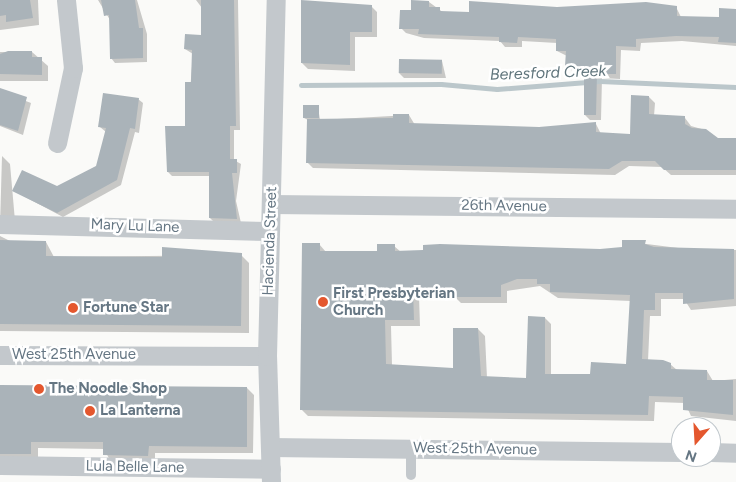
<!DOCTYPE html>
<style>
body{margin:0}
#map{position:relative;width:736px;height:482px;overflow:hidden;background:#fafaf8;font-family:Figtree,sans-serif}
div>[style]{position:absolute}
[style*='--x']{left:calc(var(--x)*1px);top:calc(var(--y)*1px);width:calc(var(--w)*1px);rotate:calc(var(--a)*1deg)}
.shadow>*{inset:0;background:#0003}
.stream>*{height:5px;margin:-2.5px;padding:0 2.5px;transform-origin:2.5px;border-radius:2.5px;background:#bbc7cb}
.building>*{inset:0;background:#aab3b9;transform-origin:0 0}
.service>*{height:10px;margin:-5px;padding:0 5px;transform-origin:5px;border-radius:5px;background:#c3c8cc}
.minor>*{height:19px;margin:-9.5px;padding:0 9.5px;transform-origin:9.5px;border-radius:9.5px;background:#c3c8cc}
.dots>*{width:14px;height:14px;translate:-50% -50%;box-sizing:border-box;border:2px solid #fff;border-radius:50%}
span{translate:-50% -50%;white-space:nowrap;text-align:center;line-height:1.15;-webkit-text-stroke:5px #fff;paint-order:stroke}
.street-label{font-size:15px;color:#657683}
.poi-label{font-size:15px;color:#657683;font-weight:700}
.left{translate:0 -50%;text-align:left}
.water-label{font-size:16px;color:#60757c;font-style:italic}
.north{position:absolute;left:671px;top:417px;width:50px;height:50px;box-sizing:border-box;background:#fff;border:1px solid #c1c8cd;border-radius:50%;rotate:199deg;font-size:14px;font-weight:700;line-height:20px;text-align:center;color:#657683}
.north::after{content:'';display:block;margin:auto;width:18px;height:22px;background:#e4572e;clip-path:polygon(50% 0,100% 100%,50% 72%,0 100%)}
</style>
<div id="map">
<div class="shadow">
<div style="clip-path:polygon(0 0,38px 0,39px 25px,0 30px)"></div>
<div style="clip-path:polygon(98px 0,137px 0,147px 34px,147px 62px,115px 63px,111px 58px,110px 20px)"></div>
<div style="clip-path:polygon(196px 0,238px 0,240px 130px,234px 130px,234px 160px,241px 164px,236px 201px,241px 223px,214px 222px,210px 218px,210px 176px,172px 176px,168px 172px,187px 128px,193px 54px,185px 49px,202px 37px,202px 8px)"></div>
<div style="clip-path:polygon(429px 2px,444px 13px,470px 13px,676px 7px,681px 17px,720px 19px,736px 10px,736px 46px,682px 41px,641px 43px,640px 51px,621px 50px,620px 79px,602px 78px,601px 120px,590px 120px,585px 115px,585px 71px,572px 71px,567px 56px,557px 51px,557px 43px,522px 41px,522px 47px,505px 47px,500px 41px,424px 38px,406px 33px,401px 28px,412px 12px)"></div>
<div style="clip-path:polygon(371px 6px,377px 12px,377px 37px,355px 37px,355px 71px,308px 69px,302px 63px)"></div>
<div style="clip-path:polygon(0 52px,32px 52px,48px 66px,48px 81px,0 81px)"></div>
<div style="clip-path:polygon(442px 61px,446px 78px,404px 78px,399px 73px)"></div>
<div style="clip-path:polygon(0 91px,31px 103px,23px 135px,0 126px)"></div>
<div style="clip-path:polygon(649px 97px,655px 103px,654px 116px,685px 118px,691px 126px,705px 130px,717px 140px,736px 140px,736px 175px,671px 175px,662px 167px,629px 166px,615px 175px,313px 168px,307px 162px,308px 120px,304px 118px,318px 107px,320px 120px,409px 115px,415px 125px,539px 128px,596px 124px,601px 134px,631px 135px)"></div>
<div style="clip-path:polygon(138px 99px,143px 103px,139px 133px,135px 132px,121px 185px,63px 217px,14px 191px,57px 188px,97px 166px,106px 132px,100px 127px)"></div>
<div style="clip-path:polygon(2px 156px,10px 164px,15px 221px,0 226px)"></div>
<div style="clip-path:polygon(0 236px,12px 242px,46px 242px,54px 257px,241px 255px,249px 263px,249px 333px,0 331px)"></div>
<div style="clip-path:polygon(evenodd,623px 241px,694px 250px,736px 250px,736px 306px,691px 310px,684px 299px,661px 299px,661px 316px,650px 316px,648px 361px,670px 364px,677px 370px,707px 371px,713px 381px,736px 379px,736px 421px,691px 416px,685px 403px,655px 402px,654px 421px,308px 416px,302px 410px,319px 244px,326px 252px,378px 252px,394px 246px,401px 252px,600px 250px,623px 248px,623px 241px,540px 286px,558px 298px,631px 301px,627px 365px,591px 375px,551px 375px,551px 324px,545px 318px,527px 379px,487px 378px,485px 336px,478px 329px,454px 369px,392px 365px,391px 326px,420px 326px,419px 296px,454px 296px,461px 303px,507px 303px,507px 291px,540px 286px)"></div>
<div style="clip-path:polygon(0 387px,247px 388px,254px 395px,253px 453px,155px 453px,155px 462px,111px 462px,104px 449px,38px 448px,38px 461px,0 463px)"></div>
</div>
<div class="stream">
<div style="--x:301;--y:85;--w:140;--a:-0.4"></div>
<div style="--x:441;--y:84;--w:56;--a:5.1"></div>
<div style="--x:497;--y:89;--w:103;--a:-4.4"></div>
<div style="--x:600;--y:81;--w:136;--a:2.5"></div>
</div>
<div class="building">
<div style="clip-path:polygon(0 0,30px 0,33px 18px,6px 22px,6px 15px,0 16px)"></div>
<div style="clip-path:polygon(101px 0,135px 0,139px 28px,143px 28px,143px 58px,110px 59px,109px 15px,104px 16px)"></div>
<div style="clip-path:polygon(201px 0,234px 0,236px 126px,230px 126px,230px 159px,237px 159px,237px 173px,232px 173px,237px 219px,209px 218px,209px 172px,167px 172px,165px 126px,185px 126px,185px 82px,191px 82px,192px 50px,184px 49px,185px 34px,201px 35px)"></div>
<div style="clip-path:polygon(301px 0,372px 5px,372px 32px,350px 32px,350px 65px,301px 63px)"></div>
<div style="clip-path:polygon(411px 0,429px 1px,429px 7px,440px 7px,440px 11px,469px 12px,469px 1px,557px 7px,646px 2px,677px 6px,677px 16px,719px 17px,719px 8px,736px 9px,736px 43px,718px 42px,719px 37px,676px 36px,636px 39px,636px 47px,616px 46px,616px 74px,597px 74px,596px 115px,584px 115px,584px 67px,565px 66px,566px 51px,556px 51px,556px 39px,518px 37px,517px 43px,499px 42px,499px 37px,418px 34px,419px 29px,399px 29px,400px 10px,411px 10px)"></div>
<div style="clip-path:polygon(8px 51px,32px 51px,32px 57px,42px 57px,42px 75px,0 74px,0 54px)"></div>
<div style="left:399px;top:59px;width:43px;height:14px;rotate:1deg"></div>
<div style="clip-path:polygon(0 88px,27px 97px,18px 131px,0 125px)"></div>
<div style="clip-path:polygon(103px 93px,139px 98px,135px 129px,130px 128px,117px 180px,57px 213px,12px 191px,22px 170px,57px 186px,96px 166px,106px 128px,98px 127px)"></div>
<div style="clip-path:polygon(631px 95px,649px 96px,649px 114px,685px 116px,685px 124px,692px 128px,706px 129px,718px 138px,736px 138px,736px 170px,664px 170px,655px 161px,622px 161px,609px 169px,306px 163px,307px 119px,393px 118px,393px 114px,409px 114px,409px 123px,539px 127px,596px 122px,596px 132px,630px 134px)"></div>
<div style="left:303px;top:105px;width:16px;height:13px"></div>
<div style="clip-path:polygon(0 240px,46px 241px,46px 256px,162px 257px,162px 247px,242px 253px,241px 326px,0 324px)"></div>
<div style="clip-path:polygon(evenodd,622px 240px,646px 240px,645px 244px,654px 247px,734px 249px,734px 299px,683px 304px,683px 293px,655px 293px,655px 310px,644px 310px,642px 359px,663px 360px,671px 363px,671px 369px,707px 370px,707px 380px,733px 380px,733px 415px,683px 410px,683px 397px,649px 396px,648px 415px,300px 410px,302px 243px,320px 243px,320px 251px,377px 251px,377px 244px,395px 244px,395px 251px,423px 250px,423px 245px,440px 244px,600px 249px,622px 247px,622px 240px,517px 279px,537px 279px,537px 284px,550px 284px,550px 292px,630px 295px,626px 364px,591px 362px,590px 374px,545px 374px,545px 317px,528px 316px,526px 378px,481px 376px,478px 328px,453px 328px,453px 368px,386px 364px,385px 320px,414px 320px,413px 289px,453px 290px,453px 297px,501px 297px,501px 285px,517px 279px)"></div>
<div style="clip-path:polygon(0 385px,247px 387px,247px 447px,149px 446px,148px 456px,103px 455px,103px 442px,31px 442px,31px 454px,0 454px)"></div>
</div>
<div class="service">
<div style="--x:411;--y:475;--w:27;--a:-90"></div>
</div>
<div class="minor">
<div style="--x:57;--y:143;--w:77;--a:-78"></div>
<div style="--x:73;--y:68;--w:68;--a:-95.9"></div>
<div style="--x:271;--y:204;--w:465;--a:0.6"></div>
<div style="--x:0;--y:224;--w:270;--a:1.5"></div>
<div style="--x:0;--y:355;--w:267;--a:0.2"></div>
<div style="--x:270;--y:447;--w:411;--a:0.7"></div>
<div style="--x:711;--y:452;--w:25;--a:2"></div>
<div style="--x:0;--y:465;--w:271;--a:0.8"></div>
<div style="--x:271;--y:482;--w:126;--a:-91.8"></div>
<div style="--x:267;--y:356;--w:356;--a:-88.6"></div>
</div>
<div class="dots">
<div style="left:323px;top:302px;background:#e4572e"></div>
<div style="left:73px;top:308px;background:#e4572e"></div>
<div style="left:39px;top:389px;background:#e4572e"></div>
<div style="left:90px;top:411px;background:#e4572e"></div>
</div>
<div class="street-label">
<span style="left:504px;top:206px;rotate:1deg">26th Avenue</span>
<span style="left:135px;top:226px;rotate:2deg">Mary Lu Lane</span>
<span style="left:270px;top:241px;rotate:-88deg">Hacienda Street</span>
<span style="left:74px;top:355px">West 25th Avenue</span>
<span style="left:475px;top:449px;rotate:1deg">West 25th Avenue</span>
<span style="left:135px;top:467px;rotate:1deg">Lula Belle Lane</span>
</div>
<div class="poi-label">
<span class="left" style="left:333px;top:302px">First Presbyterian<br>Church</span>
<span class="left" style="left:83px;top:308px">Fortune Star</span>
<span class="left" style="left:49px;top:389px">The Noodle Shop</span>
<span class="left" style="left:100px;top:411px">La Lanterna</span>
</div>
<div class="water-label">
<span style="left:548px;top:73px;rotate:-2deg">Beresford Creek</span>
</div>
<div class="north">N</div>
</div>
